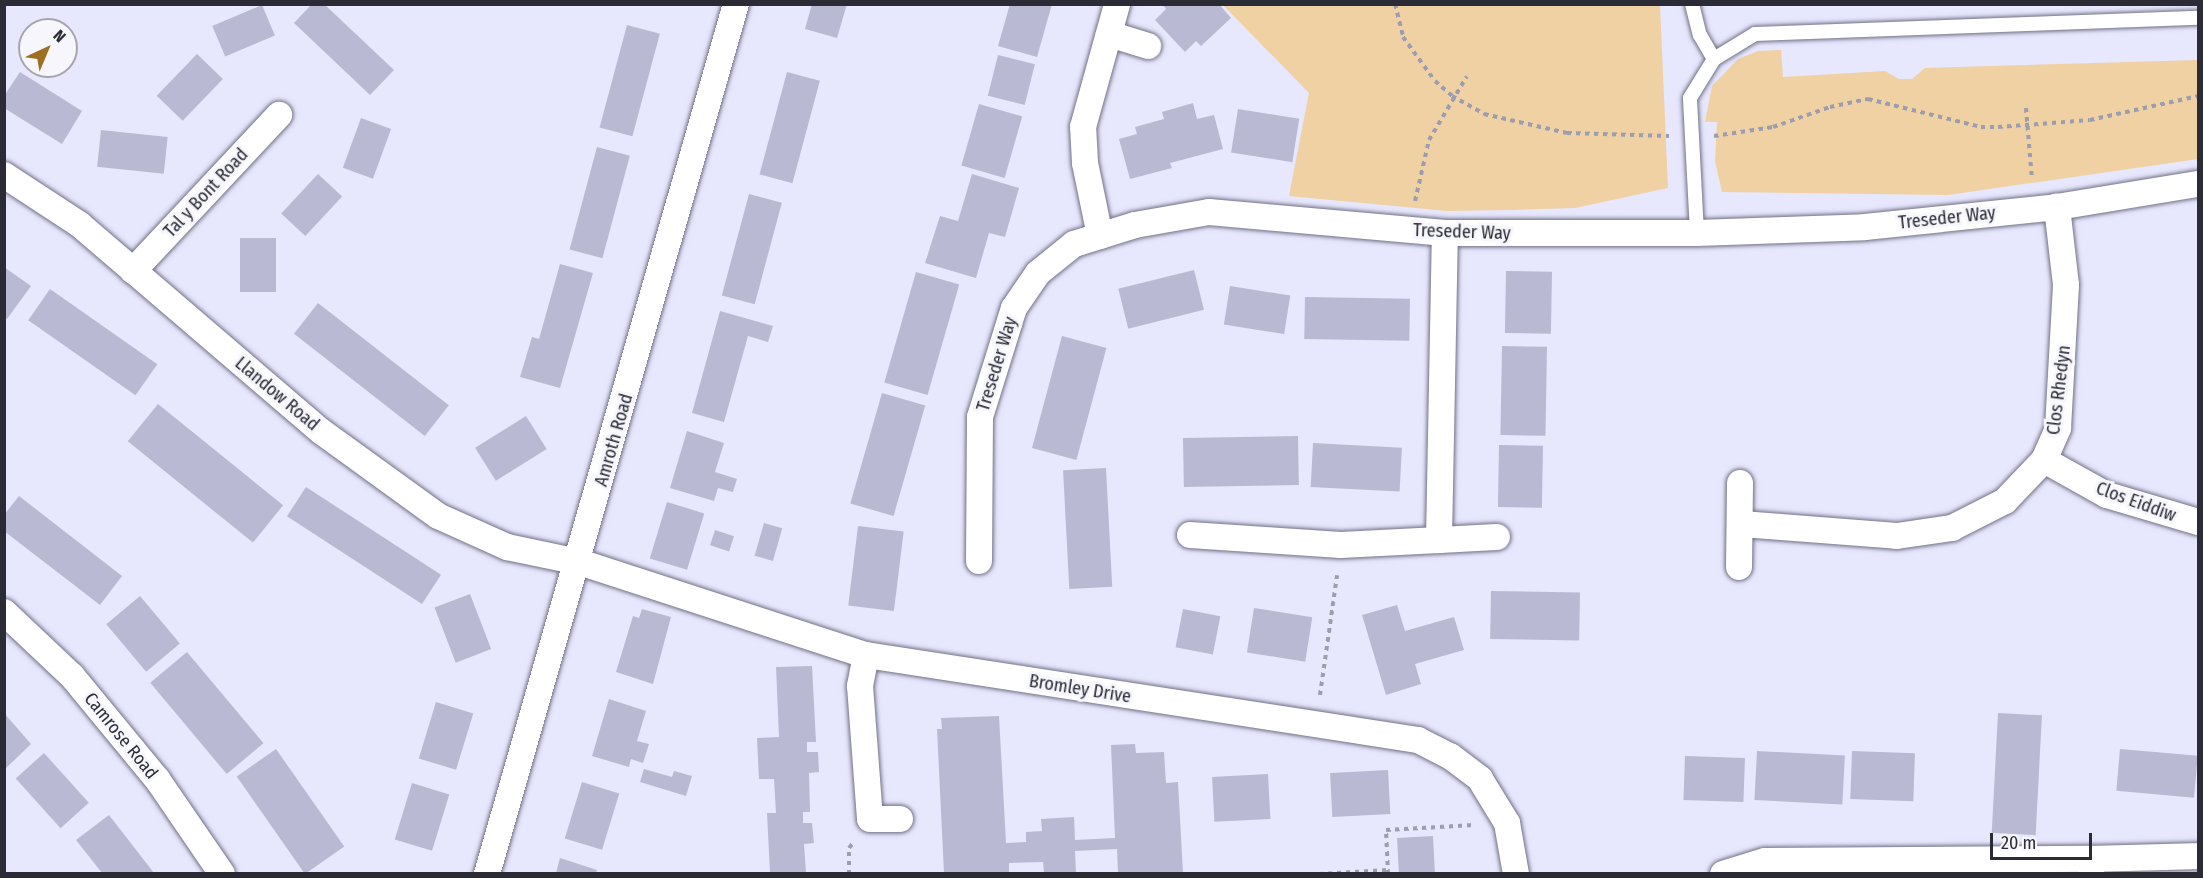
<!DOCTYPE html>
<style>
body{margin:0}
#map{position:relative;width:2203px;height:878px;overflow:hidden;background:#e7e7fd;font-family:"Fira Sans Condensed",sans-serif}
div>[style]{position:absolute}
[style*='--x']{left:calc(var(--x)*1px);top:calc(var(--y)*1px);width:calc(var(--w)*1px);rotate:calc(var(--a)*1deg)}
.green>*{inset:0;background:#efd1a4}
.building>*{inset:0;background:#b9b9d3;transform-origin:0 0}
.path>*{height:4px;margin-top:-2px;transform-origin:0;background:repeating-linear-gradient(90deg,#9d9dae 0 4.5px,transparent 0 9px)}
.roads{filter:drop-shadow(0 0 2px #707087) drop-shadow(0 0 2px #707087)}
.lane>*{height:14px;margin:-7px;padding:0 7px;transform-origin:7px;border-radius:7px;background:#fff}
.street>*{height:26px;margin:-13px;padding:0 13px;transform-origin:13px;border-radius:13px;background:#fff}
span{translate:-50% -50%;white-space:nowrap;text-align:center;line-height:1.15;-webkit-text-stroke:6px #f6f6fc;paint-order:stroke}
.street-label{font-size:18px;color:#2b2b35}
.frame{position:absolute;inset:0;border:6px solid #2b2b35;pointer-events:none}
.north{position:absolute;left:18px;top:18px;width:60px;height:60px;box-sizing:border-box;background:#f6f6fc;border:2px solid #a5a5ac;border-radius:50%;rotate:44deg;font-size:16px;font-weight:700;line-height:24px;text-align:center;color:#2b2b35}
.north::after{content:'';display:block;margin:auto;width:21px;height:27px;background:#9c7020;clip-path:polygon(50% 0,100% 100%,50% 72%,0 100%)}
.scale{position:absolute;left:1990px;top:833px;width:102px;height:27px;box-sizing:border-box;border:3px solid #2b2b35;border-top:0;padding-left:8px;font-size:18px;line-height:21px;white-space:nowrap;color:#2b2b35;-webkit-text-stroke:4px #f6f6fc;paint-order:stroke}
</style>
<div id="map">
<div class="green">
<div style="clip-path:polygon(1223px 5px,1660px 5px,1668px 188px,1575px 208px,1509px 210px,1447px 211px,1289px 196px,1309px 93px)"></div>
<div style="clip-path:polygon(1781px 50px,1783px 77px,1885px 71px,1899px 79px,1912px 79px,1925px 68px,2198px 60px,2198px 159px,1948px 195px,1722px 192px,1715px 161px,1717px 122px,1705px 122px,1712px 86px,1738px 59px,1758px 51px)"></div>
</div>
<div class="building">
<div style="clip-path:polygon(312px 4px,324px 4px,394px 70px,370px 95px,294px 23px)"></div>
<div style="clip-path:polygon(812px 4px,847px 4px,837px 38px,805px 29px)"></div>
<div style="clip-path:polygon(1010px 4px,1052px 4px,1037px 57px,998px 46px)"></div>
<div style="clip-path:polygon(1162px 4px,1219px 4px,1231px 18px,1201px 46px,1196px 41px,1185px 52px,1155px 20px,1166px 9px)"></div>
<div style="left:262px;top:5px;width:33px;height:54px;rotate:67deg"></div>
<div style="left:627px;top:25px;width:34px;height:106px;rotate:15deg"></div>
<div style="left:197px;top:54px;width:36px;height:58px;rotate:44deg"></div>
<div style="left:998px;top:55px;width:38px;height:42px;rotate:14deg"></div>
<div style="clip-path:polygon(20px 72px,82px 111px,62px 144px,4px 108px,4px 96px)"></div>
<div style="left:787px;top:72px;width:34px;height:106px;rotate:15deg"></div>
<div style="clip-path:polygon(1193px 103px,1197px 119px,1214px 115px,1223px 149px,1170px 163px,1172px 168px,1130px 179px,1119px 139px,1137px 134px,1135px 127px,1164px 119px,1162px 112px)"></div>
<div style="left:979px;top:104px;width:45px;height:64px;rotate:16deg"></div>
<div style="left:1238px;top:109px;width:62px;height:44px;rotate:9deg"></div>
<div style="left:361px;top:118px;width:32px;height:53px;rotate:20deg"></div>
<div style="left:101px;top:130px;width:67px;height:37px;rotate:6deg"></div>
<div style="left:597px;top:147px;width:34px;height:106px;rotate:15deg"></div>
<div style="left:318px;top:174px;width:33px;height:54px;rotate:43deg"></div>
<div style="clip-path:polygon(972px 174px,1019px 188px,1005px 237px,989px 233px,976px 278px,925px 263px,940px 216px,958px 221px)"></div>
<div style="left:749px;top:194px;width:34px;height:105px;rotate:15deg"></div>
<div style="left:240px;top:238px;width:36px;height:54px"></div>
<div style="clip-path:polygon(560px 264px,593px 273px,560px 388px,520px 377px,532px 337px,539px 339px)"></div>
<div style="clip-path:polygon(4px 267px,31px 286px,7px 319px,4px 317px)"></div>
<div style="left:1194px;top:270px;width:41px;height:78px;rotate:76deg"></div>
<div style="left:1506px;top:271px;width:46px;height:62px;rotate:1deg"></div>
<div style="left:916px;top:272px;width:45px;height:115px;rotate:16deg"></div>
<div style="left:1230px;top:286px;width:61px;height:39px;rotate:9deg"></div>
<div style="left:50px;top:289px;width:131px;height:38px;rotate:35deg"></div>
<div style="left:1305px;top:297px;width:105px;height:42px;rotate:1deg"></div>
<div style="left:318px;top:303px;width:166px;height:39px;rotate:38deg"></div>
<div style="clip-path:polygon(720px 311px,773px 326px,768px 342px,748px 336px,724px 422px,692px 413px)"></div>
<div style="left:1062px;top:336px;width:46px;height:116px;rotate:15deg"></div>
<div style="left:1502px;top:346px;width:45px;height:89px;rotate:1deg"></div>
<div style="left:882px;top:393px;width:45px;height:115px;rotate:16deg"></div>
<div style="left:158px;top:404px;width:161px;height:48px;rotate:39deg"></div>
<div style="left:526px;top:416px;width:39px;height:60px;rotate:58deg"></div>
<div style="clip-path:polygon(687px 431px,724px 443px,715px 472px,737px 479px,733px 492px,718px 488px,714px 501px,670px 488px)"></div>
<div style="left:1298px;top:436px;width:49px;height:115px;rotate:89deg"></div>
<div style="left:1313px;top:443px;width:89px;height:44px;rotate:3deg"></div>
<div style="left:1499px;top:445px;width:44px;height:62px;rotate:1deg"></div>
<div style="left:1106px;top:468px;width:119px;height:43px;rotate:87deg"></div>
<div style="left:306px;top:487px;width:161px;height:35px;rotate:33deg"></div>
<div style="clip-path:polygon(19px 496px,122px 576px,100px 605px,4px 531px,4px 515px)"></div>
<div style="left:667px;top:502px;width:39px;height:59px;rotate:17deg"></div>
<div style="left:764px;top:523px;width:19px;height:34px;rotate:16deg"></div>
<div style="left:858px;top:526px;width:46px;height:80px;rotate:7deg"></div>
<div style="left:715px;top:530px;width:20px;height:16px;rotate:18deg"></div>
<div style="left:1491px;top:591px;width:89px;height:48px;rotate:1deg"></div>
<div style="left:470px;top:594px;width:59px;height:38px;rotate:69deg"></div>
<div style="left:140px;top:596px;width:62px;height:44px;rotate:50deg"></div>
<div style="clip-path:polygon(1397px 605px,1405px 631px,1454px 617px,1464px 650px,1415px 664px,1421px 684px,1386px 695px,1362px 615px)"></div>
<div style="left:1254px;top:608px;width:59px;height:45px;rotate:9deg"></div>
<div style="clip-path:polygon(642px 609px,671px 617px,653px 684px,616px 672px,633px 616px,639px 618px)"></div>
<div style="left:1183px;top:609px;width:38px;height:39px;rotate:11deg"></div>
<div style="left:187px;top:652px;width:119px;height:48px;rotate:50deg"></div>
<div style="clip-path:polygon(812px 666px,816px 742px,807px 742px,807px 752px,818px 752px,819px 772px,809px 773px,810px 812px,803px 812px,803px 823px,812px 823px,814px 843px,804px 844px,806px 873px,770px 873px,767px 813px,776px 813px,774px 779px,759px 779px,757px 738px,779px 737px,776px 667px)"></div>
<div style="clip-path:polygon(609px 699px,646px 711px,637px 741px,649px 744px,643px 763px,631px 759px,629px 767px,592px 756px)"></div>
<div style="left:436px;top:702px;width:39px;height:59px;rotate:17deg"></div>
<div style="clip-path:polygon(4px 713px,31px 744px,4px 770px)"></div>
<div style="left:1998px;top:713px;width:44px;height:120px;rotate:3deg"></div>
<div style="clip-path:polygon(999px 716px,1006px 843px,1026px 842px,1026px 832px,1042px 831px,1041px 819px,1074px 817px,1075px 840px,1115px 838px,1111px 745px,1135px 744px,1136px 753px,1164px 752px,1166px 783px,1178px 782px,1183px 873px,1118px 873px,1117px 849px,1075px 851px,1076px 873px,1044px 873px,1043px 862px,1009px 863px,1009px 873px,944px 873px,937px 729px,942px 729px,941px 718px)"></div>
<div style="left:276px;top:749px;width:119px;height:48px;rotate:55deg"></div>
<div style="left:2120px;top:749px;width:78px;height:42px;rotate:5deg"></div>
<div style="left:1757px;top:751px;width:88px;height:49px;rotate:3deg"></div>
<div style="left:1852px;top:751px;width:63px;height:48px;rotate:2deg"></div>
<div style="left:44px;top:753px;width:67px;height:38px;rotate:48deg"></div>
<div style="left:1685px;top:756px;width:60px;height:44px;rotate:2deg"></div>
<div style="clip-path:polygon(644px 769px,672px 777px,674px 771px,692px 776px,686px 796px,640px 782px)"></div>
<div style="left:1388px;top:770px;width:44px;height:58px;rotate:87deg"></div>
<div style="left:1268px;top:774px;width:45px;height:56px;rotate:87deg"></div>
<div style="left:582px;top:782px;width:39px;height:59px;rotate:17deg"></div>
<div style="left:412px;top:783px;width:39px;height:59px;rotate:17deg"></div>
<div style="clip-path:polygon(109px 815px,154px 873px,102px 873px,76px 840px)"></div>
<div style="left:1433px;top:836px;width:37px;height:36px;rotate:87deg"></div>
<div style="clip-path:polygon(560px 858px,597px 870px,596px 873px,556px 873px)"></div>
</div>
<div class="path">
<div style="--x:1395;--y:4;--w:34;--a:76"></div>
<div style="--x:1403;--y:37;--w:54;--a:54"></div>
<div style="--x:1435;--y:81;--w:23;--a:41"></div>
<div style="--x:1452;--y:96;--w:37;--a:29"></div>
<div style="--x:1484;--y:114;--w:85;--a:12.9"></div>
<div style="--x:1567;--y:133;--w:102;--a:1.7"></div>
<div style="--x:2026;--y:108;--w:71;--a:85.2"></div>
<div style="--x:1714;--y:136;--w:60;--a:-8.7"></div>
<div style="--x:1773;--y:127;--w:60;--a:-19.3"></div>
<div style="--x:1830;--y:107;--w:39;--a:-12"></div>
<div style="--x:1868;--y:99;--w:116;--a:13.9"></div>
<div style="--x:1981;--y:127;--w:17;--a:0"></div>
<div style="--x:1998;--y:127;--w:92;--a:-4.4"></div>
<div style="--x:2090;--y:120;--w:111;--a:-12.5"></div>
<div style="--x:1415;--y:201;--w:63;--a:-77.1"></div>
<div style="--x:1429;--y:140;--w:74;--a:-59.3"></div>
<div style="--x:1320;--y:695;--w:121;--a:-81.9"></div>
<div style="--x:849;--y:874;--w:26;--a:-90"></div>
<div style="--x:849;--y:848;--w:6;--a:-51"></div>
<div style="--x:1319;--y:874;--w:69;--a:-3.3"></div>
<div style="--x:1388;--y:874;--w:44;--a:-92.6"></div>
<div style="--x:1386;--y:830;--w:88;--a:-3.3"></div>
</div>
<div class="roads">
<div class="lane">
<div style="--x:1692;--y:4;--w:32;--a:76"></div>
<div style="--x:1700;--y:35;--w:28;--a:60"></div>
<div style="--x:1697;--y:233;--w:135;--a:-93"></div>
<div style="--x:1690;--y:98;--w:46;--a:-58.4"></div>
<div style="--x:1714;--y:59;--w:48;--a:-31.4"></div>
<div style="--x:1755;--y:34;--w:443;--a:-2.1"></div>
</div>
<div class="street">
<div style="--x:1109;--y:34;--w:41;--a:17.1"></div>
<div style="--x:4;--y:175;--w:90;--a:33.2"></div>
<div style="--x:79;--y:224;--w:320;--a:40.6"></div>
<div style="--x:322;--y:432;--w:143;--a:35.9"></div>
<div style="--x:438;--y:516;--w:76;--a:24.2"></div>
<div style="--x:507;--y:547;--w:74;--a:11.8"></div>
<div style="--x:579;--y:562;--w:302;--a:18"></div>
<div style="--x:866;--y:655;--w:559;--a:8.75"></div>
<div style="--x:1418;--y:740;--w:36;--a:27"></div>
<div style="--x:1450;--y:756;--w:38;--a:37"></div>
<div style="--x:1480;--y:779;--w:52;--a:58.5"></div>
<div style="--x:1507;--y:823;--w:52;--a:80"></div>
<div style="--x:1100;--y:236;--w:75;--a:-101.6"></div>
<div style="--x:1085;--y:163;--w:36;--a:-93"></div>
<div style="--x:1083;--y:127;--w:128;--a:-74.5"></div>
<div style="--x:133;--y:271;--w:214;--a:-46.9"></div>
<div style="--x:2044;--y:460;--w:72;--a:29.1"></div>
<div style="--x:2107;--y:495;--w:95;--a:16.5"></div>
<div style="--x:1742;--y:524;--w:155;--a:4.4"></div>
<div style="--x:1897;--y:536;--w:56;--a:-8.3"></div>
<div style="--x:1952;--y:528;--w:59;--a:-27"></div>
<div style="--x:2005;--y:501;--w:57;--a:-46.4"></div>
<div style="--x:2044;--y:460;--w:35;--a:-66"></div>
<div style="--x:2058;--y:428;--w:143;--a:-86.8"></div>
<div style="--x:2066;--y:285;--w:79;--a:-96.6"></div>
<div style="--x:1190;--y:535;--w:151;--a:3.8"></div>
<div style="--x:1341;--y:545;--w:98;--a:-2.9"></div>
<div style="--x:1439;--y:540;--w:307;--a:-88.9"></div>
<div style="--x:1439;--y:540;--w:58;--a:-3"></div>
<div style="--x:979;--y:561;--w:144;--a:-89.6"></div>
<div style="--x:980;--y:417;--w:114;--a:-72.7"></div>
<div style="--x:1014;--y:308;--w:42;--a:-55.6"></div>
<div style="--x:1038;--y:273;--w:46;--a:-38.9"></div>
<div style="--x:1074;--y:244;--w:64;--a:-17.3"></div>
<div style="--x:1135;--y:225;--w:75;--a:-10"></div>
<div style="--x:1209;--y:212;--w:237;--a:5.1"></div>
<div style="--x:1445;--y:233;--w:252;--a:0"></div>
<div style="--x:1697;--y:233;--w:168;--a:-2"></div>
<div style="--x:1865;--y:227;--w:193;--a:-5.9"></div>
<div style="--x:2057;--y:207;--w:143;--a:-9.3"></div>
<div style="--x:1739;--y:567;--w:84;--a:-89.3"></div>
<div style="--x:4;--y:612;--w:93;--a:43.3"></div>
<div style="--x:72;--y:676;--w:134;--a:50.5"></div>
<div style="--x:157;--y:779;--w:115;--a:55.6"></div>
<div style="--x:866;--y:655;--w:32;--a:101"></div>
<div style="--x:860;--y:686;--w:133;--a:85.7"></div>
<div style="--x:870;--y:819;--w:30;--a:0"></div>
<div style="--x:2092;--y:859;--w:106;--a:-1.6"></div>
<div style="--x:487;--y:874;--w:905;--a:-74.03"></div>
<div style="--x:1723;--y:874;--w:44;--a:-17.2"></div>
<div style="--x:1765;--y:861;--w:327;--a:-0.4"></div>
<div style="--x:2092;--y:859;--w:15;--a:94"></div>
</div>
</div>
<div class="street-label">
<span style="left:206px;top:193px;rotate:-47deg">Tal y Bont Road</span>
<span style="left:1947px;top:218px;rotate:-6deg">Treseder Way</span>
<span style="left:1462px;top:232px;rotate:2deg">Treseder Way</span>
<span style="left:997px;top:364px;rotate:-73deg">Treseder Way</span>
<span style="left:2059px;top:390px;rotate:-83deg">Clos Rhedyn</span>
<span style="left:277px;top:394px;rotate:40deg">Llandow Road</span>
<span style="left:614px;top:440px;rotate:-74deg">Amroth Road</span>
<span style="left:2136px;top:502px;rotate:20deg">Clos Eiddiw</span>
<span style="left:1080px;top:689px;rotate:9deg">Bromley Drive</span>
<span style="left:121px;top:736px;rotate:51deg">Camrose Road</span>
</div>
<div class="frame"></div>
<div class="north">N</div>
<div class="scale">20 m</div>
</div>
